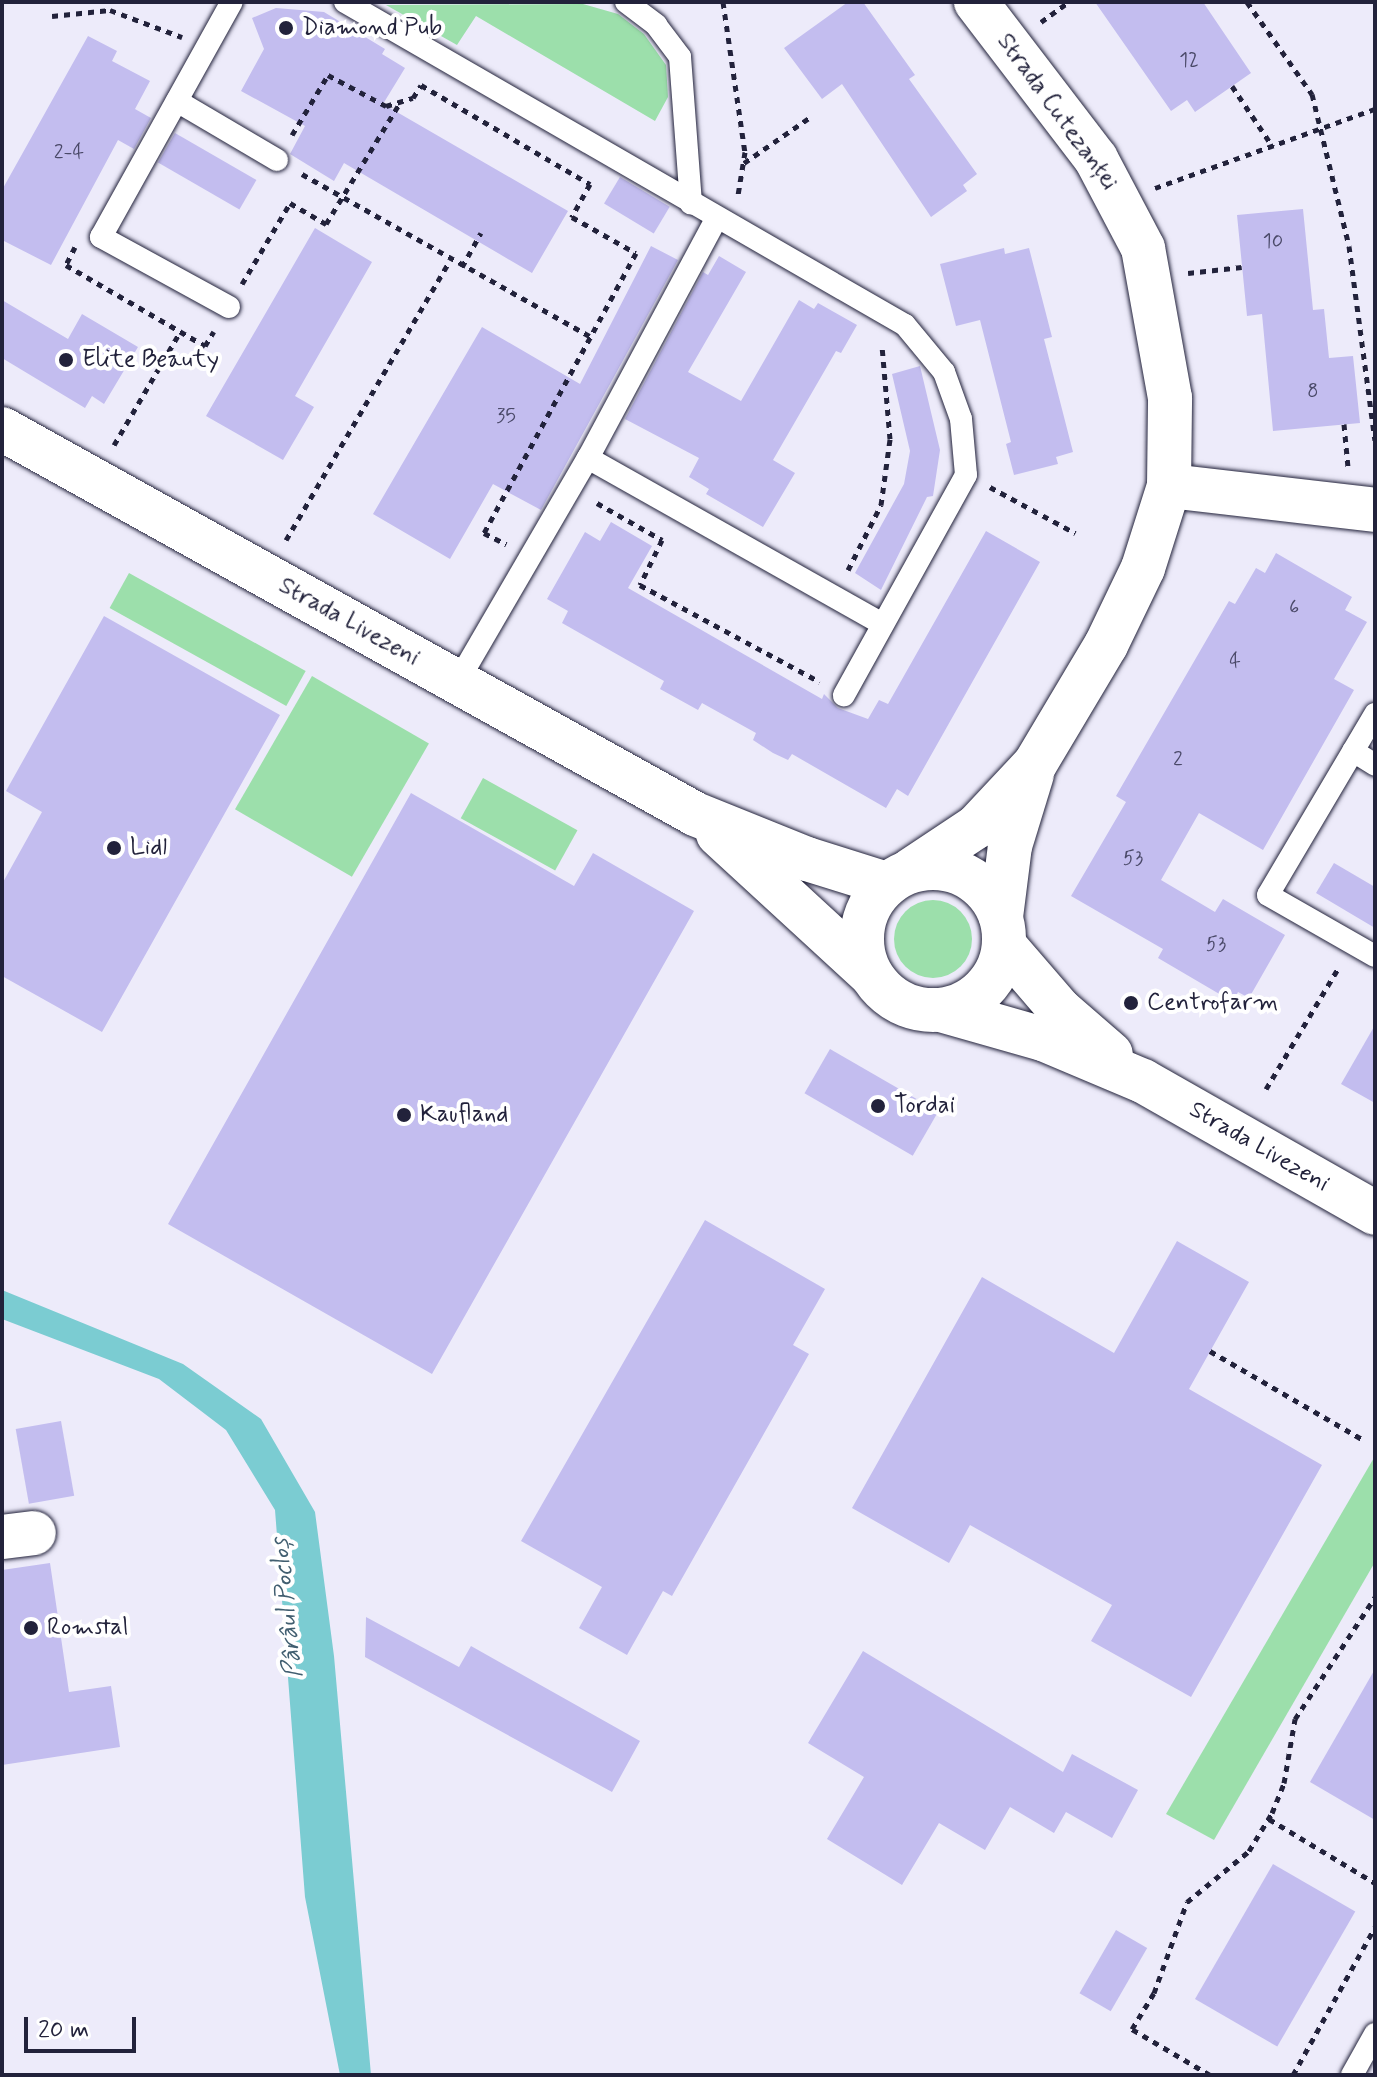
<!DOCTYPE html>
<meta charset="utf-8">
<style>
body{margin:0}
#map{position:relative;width:1377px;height:2077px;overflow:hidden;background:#edebfa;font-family:Mynerve,sans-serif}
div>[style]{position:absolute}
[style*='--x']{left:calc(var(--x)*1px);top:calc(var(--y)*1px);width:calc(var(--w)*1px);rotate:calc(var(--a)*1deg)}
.green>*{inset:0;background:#9cdfab;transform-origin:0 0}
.round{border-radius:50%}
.water>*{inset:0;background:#7bccd2}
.building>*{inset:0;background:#c3bdef;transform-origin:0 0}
.path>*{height:5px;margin-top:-2.5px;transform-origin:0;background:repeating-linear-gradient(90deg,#22223b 0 6px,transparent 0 12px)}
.roads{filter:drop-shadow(0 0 2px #22223b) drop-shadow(0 0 2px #22223b)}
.service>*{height:22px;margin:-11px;padding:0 11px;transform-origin:11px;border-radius:11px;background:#fff}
.minor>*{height:44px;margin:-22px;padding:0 22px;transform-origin:22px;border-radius:22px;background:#fff}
.tertiary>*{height:44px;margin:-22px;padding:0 22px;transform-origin:22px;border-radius:22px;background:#fff}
.secondary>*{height:44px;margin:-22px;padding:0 22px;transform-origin:22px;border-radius:22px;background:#fff}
.secondary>.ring{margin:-22px;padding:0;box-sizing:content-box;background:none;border:44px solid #fff;border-radius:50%}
.dots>*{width:22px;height:22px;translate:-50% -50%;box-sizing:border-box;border:4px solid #fff;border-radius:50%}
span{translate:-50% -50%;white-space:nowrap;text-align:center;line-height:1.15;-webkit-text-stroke:8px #fff;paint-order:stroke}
.number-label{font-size:20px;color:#4a4968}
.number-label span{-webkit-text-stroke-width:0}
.poi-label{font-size:24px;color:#22223b}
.left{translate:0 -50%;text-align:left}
.street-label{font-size:24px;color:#22223b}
.water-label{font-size:26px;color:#415e70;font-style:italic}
.frame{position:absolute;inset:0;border:4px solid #22223b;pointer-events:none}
.scale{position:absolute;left:24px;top:2017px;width:112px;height:36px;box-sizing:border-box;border:4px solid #22223b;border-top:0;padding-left:10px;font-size:24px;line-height:28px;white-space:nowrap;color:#22223b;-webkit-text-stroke:6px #fff;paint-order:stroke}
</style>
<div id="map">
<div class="green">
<div style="clip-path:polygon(583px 4px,618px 14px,644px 34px,666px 65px,668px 97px,655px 121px,476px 16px,457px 45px,386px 5px)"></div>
<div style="left:129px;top:573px;width:202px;height:40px;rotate:29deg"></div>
<div style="left:312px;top:676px;width:135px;height:154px;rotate:30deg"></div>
<div style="left:483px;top:778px;width:108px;height:46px;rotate:29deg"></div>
<div class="round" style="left:894px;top:900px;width:78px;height:78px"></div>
<div style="clip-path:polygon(1375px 1456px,1375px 1562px,1214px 1840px,1166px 1814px)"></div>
</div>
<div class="water">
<div style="clip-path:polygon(2px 1290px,183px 1364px,261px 1419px,315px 1512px,334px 1656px,371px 2075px,340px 2075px,305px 1897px,275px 1510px,226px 1430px,159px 1379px,2px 1319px)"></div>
</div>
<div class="building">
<div style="clip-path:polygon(848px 2px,863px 2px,915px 75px,909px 79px,977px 174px,963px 185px,967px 191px,931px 217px,842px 84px,822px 99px,784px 48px)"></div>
<div style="clip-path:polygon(1095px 2px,1203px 2px,1251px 73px,1195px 112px,1187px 100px,1171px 111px)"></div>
<div style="clip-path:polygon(276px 8px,324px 12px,385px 49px,382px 54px,405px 68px,383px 104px,568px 211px,532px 273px,344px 163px,334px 181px,290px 154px,305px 126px,241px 91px,264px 49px,252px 18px)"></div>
<div style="clip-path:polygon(88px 36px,117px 51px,112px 61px,150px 81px,135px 109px,151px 118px,134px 149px,118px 140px,51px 265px,2px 240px,2px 190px)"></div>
<div style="left:175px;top:133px;width:94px;height:34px;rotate:30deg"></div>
<div style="left:620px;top:177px;width:58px;height:31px;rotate:31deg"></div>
<div style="clip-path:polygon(1303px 209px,1313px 310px,1324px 309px,1329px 358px,1353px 356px,1360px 423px,1273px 431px,1262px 314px,1247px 316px,1237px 215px)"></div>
<div style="clip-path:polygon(315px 228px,372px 262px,295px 396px,314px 407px,283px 460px,206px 416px)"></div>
<div style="clip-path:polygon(651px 246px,678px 260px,541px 510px,493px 484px,450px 559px,373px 514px,482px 327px,580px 384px)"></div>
<div style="clip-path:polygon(1004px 248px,1005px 254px,1029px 248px,1052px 337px,1044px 339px,1073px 452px,1056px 457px,1058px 464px,1014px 475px,1006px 444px,1011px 442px,980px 320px,956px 326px,940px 264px)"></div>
<div style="clip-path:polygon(719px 256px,746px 272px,688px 372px,741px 401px,799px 300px,814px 309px,818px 303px,857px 325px,841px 353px,836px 351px,773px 460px,795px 473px,763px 527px,706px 494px,709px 489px,689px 477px,699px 458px,625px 419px,703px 272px,708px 275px)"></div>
<div style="clip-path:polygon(2px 300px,68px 339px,82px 314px,138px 347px,104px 404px,92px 396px,85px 408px,2px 358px)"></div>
<div style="clip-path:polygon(920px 366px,940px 450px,933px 496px,927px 497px,881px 590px,855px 573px,904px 484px,910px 451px,892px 374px)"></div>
<div style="clip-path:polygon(611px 522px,652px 546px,628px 588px,822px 699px,824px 694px,838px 708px,868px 719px,879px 700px,888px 704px,986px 531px,1040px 562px,908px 796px,897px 789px,886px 808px,792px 754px,788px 760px,773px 753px,753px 740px,756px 733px,702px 703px,698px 710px,660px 689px,664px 681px,562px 623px,568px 611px,547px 599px,585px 532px,600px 541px)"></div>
<div style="clip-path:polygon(1276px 553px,1352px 597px,1345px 610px,1367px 622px,1334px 679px,1354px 690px,1263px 850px,1199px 813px,1161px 880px,1215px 912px,1223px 899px,1285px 935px,1249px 998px,1238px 992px,1233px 1002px,1158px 958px,1163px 949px,1071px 896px,1126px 802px,1116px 796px,1229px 601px,1235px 604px,1256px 568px,1265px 573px)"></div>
<div style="clip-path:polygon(104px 616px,280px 715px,102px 1032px,2px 976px,2px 884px,42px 812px,6px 791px)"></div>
<div style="clip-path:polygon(411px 793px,574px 886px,593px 853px,694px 911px,432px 1374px,168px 1224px)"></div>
<div style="clip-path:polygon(1334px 863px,1375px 887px,1375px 928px,1316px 893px)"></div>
<div style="clip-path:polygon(1375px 1025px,1375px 1103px,1341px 1084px)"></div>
<div style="left:830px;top:1049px;width:125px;height:51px;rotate:30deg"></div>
<div style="clip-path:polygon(705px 1220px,825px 1289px,793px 1345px,809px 1354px,672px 1596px,663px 1591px,627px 1655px,579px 1628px,602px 1587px,521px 1541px)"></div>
<div style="clip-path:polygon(1177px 1241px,1249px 1282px,1189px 1389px,1322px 1465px,1191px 1697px,1091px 1641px,1112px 1605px,970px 1525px,949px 1563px,852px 1508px,982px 1277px,1114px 1353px)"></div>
<div style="left:61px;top:1421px;width:76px;height:46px;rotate:80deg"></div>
<div style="clip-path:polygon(50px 1563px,69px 1692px,111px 1686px,120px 1747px,2px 1765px,2px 1570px)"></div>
<div style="clip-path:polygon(366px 1617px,459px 1667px,471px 1646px,640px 1741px,612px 1792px,365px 1657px)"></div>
<div style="clip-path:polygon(863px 1651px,1063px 1772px,1072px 1754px,1138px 1790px,1112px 1838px,1066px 1812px,1054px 1833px,1010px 1807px,985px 1850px,939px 1823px,902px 1885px,827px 1839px,864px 1777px,808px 1743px)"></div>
<div style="clip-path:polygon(1375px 1669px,1375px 1820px,1310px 1782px)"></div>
<div style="left:1273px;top:1864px;width:95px;height:156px;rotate:30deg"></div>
<div style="left:1116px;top:1930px;width:36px;height:73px;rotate:30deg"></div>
</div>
<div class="path">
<div style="--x:723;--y:2;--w:152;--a:81.7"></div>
<div style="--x:745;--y:152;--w:44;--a:99.2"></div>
<div style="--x:1247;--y:2;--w:113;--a:54.8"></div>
<div style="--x:1312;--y:94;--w:156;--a:76.3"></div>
<div style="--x:1349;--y:246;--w:196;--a:82.4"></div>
<div style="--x:52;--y:16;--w:58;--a:-5.9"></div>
<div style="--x:110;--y:10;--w:77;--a:20.6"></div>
<div style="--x:1041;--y:22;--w:34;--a:-36"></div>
<div style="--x:1232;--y:86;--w:73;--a:56.1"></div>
<div style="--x:292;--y:135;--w:70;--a:-59"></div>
<div style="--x:328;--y:75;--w:66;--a:28.1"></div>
<div style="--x:386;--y:106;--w:28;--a:-17"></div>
<div style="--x:413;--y:98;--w:15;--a:-58"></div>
<div style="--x:421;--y:85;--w:196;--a:30.4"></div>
<div style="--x:590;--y:184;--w:38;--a:119"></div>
<div style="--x:572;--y:217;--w:73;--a:29.4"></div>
<div style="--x:636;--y:253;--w:319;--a:118.5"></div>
<div style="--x:484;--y:533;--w:25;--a:27"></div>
<div style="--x:744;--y:163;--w:83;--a:-34.7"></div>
<div style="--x:302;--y:174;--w:330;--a:29.4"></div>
<div style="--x:1155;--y:188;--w:234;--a:-19.8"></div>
<div style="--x:75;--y:247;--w:20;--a:117"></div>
<div style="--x:66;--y:265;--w:161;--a:30.2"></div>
<div style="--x:205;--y:346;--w:17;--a:-59"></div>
<div style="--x:462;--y:267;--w:39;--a:-61"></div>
<div style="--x:1188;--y:273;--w:54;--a:-6.3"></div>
<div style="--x:242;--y:284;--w:94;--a:-59.3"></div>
<div style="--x:290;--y:203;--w:42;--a:30.3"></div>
<div style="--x:326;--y:224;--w:142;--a:-58.6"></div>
<div style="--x:1344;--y:424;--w:43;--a:84.7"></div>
<div style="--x:114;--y:445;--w:131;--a:-59.7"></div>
<div style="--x:990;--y:487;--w:97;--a:28.4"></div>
<div style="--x:597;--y:503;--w:75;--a:29.6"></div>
<div style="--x:662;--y:540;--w:50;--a:116.1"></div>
<div style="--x:640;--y:585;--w:204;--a:28.3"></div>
<div style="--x:286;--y:540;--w:324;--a:-59.6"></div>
<div style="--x:848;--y:570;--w:73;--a:-63.1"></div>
<div style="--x:881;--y:505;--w:67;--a:-82.2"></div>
<div style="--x:890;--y:439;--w:94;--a:-94.9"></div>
<div style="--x:1266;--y:1089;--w:142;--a:-59.1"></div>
<div style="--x:1210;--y:1351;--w:176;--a:30.1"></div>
<div style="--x:1269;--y:1819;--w:124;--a:31.1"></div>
<div style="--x:1210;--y:2075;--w:91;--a:-149.5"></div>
<div style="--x:1132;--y:2029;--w:42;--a:-58.6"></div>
<div style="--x:1154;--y:1993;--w:97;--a:-70.1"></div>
<div style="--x:1187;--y:1902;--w:80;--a:-39.4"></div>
<div style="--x:1249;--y:1851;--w:44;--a:-58.8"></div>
<div style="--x:1272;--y:1813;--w:32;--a:-68"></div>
<div style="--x:1284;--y:1783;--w:65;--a:-80.2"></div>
<div style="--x:1295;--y:1719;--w:146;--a:-56.7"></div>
<div style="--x:1293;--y:2075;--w:169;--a:-61"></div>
</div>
<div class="roads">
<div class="service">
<div style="--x:345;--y:2;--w:646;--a:29.98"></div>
<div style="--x:905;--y:325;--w:61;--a:50.3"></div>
<div style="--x:944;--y:372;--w:50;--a:70.1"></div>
<div style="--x:961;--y:419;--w:56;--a:84.9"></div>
<div style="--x:966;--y:475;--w:252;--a:119"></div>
<div style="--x:626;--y:2;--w:38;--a:37"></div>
<div style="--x:656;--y:25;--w:40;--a:53"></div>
<div style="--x:680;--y:57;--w:147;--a:85.7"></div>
<div style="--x:177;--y:101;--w:116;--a:30.5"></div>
<div style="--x:229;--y:307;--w:146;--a:-151.3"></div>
<div style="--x:101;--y:237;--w:269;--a:-60.9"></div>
<div style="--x:588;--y:458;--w:338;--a:29.4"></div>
<div style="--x:458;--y:681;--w:258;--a:-59.8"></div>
<div style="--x:588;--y:458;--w:271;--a:-61.8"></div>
<div style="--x:1375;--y:714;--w:210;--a:120.6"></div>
<div style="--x:1268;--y:895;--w:123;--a:29.7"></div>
<div style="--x:1353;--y:751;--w:26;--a:32"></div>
<div style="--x:1352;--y:2075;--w:47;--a:-60.7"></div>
</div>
<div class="minor">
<div style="--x:1169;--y:486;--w:207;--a:6.6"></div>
<div style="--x:2;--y:1537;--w:32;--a:-7"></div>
</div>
<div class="tertiary">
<div style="--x:911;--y:870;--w:78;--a:-33.5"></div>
<div style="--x:976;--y:827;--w:86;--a:-46.9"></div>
<div style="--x:1035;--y:764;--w:139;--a:-59.2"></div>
<div style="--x:1106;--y:645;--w:85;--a:-64.3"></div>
<div style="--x:1143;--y:568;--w:86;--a:-72.4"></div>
<div style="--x:1169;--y:486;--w:88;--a:-89.3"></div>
<div style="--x:1170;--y:398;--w:152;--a:-100.2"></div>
<div style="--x:1143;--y:248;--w:101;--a:-117.8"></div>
<div style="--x:1096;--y:159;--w:198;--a:-127.4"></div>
<div style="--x:1001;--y:917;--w:72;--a:-82.8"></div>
<div style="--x:1010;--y:846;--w:75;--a:-73"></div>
</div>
<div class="secondary">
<div style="--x:2;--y:429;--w:793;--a:29.05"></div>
<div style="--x:695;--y:814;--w:121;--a:21.9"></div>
<div style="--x:807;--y:859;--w:84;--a:17.4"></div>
<div style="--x:718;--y:834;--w:207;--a:42.6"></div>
<div class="ring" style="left:862px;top:868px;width:98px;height:98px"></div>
<div style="--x:1004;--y:945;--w:86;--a:49.3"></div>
<div style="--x:1060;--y:1010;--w:67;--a:40.8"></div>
<div style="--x:941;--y:1010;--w:106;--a:15.9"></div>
<div style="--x:1043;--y:1039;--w:108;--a:22.8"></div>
<div style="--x:1143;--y:1081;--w:267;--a:29.6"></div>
</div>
</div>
<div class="dots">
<div style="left:286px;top:28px;background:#22223b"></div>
<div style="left:66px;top:360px;background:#22223b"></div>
<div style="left:114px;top:848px;background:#22223b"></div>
<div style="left:1131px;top:1003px;background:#22223b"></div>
<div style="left:878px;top:1106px;background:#22223b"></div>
<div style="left:404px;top:1115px;background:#22223b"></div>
<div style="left:31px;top:1628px;background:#22223b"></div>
</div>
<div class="number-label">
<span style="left:1189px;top:60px">12</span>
<span style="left:69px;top:152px">2-4</span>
<span style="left:1273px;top:241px">10</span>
<span style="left:1313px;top:391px">8</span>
<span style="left:506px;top:416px">35</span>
<span style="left:1294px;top:607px">6</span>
<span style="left:1235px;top:661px">4</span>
<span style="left:1178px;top:759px">2</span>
<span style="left:1133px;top:858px">53</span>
<span style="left:1216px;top:944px">53</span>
</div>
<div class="poi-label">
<span class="left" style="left:302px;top:28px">Diamond Pub</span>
<span class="left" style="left:82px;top:360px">Elite Beauty</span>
<span class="left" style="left:130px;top:848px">Lidl</span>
<span class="left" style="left:1147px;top:1003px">Centrofarm</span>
<span class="left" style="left:894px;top:1106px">Tordai</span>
<span class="left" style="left:420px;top:1115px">Kaufland</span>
<span class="left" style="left:47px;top:1628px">Romstal</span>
</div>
<div class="street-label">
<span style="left:1057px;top:112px;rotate:54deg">Strada Cutezanței</span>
<span style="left:349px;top:622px;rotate:29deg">Strada Livezeni</span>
<span style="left:1259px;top:1147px;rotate:30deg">Strada Livezeni</span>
</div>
<div class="water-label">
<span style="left:288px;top:1608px;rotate:-96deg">Pârâul Pocloș</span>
</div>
<div class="frame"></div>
<div class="scale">20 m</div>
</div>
